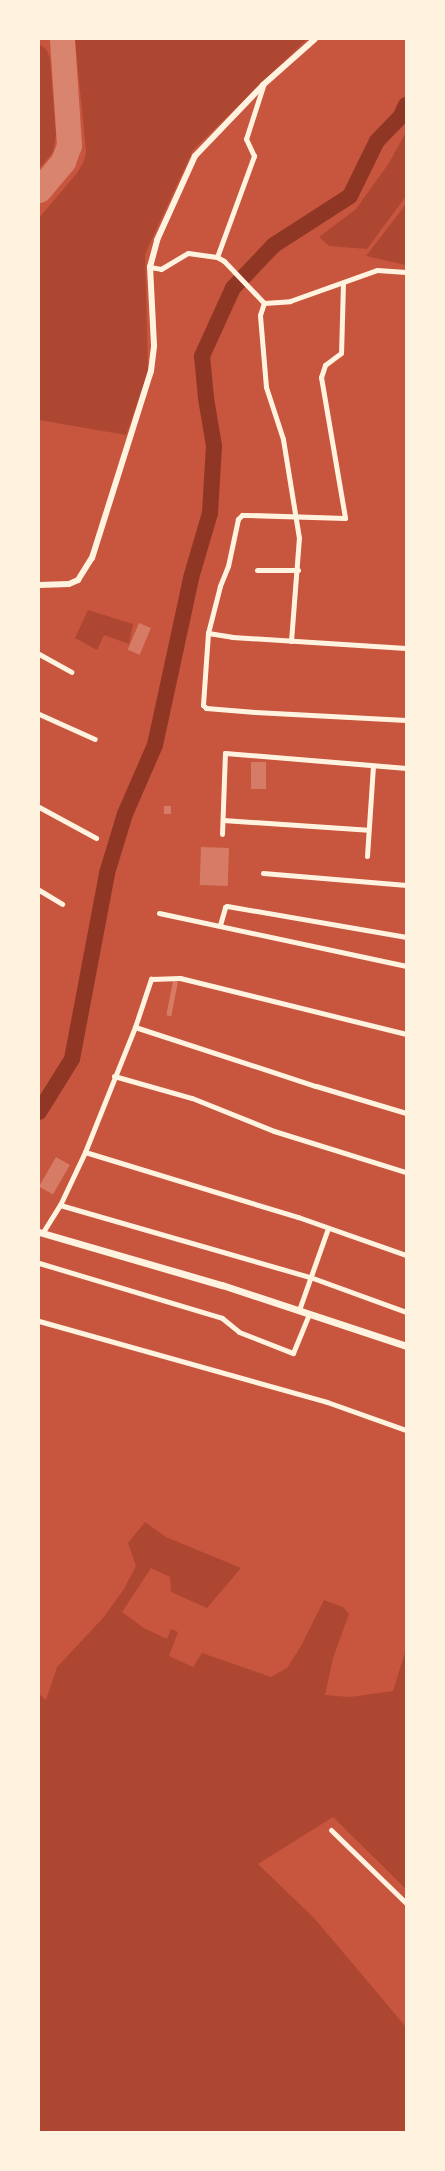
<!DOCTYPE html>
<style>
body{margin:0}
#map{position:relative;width:445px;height:2171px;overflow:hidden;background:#c8553d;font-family:Inter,sans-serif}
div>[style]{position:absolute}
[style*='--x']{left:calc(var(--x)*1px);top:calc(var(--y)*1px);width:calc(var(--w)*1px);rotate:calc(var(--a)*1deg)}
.green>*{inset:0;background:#ae4732}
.river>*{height:16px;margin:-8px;padding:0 8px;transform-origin:8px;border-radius:8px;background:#8f3625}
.taxiway>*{height:25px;margin:-12.5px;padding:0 12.5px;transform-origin:12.5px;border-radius:12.5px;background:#d8846e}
.building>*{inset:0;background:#d67c66;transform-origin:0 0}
.minor>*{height:5px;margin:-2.5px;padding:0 2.5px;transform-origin:2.5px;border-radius:2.5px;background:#fff3e0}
.tertiary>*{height:6px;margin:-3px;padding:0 3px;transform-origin:3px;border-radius:3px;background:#fff3e0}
.secondary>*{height:7px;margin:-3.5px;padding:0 3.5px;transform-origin:3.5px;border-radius:3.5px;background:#fff3e0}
span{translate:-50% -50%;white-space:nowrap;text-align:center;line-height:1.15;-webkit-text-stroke:4px #fff3e0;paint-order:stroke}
.frame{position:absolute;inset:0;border:40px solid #fff3e0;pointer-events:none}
</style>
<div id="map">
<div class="green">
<div style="clip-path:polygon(75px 39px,307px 39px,193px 150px,145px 254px,148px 372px,126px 435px,39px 420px,39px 218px,77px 173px,84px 161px,86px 152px)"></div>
<div style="clip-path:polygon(39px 44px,47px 50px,50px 59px,56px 135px,53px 152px,39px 169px)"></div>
<div style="clip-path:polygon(406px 132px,406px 196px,367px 249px,329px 246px,319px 237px,356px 209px,389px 163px)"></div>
<div style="clip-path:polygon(406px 204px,406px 265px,366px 256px)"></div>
<div style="clip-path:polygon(88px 610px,133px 624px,129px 644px,104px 635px,97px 650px,75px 638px)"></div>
<div style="clip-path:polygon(145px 1522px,166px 1537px,241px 1568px,207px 1608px,171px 1592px,170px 1577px,151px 1568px,122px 1612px,144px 1628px,167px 1639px,171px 1629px,178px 1632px,169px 1656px,193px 1667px,202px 1653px,271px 1677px,287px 1668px,301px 1646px,324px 1600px,343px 1607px,349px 1614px,333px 1658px,325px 1695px,350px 1697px,393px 1691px,406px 1649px,406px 1889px,333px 1817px,258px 1864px,315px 1919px,406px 2027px,406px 2132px,39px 2132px,39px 1694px,46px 1700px,57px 1667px,103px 1618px,124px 1589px,136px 1566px,128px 1543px)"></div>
</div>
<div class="river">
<div style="--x:39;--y:1112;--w:62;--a:-58.1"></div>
<div style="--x:72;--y:1059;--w:189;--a:-79.3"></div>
<div style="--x:107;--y:873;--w:62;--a:-73"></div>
<div style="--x:125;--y:814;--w:75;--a:-66.5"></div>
<div style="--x:155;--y:745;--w:171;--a:-77.8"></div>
<div style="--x:191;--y:578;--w:68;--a:-73.7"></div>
<div style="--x:210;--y:513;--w:67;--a:-86.6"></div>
<div style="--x:214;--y:446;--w:49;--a:-99.5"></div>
<div style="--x:206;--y:398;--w:42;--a:-95.4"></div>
<div style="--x:202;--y:356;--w:75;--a:-65.5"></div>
<div style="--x:233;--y:288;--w:59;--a:-46.4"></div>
<div style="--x:274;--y:245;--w:90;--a:-32.8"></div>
<div style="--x:350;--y:196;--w:61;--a:-63.9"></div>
<div style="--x:377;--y:141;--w:35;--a:-46"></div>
<div style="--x:401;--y:116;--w:12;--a:-66"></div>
</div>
<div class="taxiway">
<div style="--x:39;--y:190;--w:38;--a:-50"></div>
<div style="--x:63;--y:161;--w:17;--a:-69"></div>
<div style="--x:69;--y:145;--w:106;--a:-93.8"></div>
</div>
<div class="building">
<div style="left:139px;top:623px;width:13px;height:29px;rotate:23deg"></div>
<div style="left:251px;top:762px;width:15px;height:27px"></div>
<div style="left:164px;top:806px;width:7px;height:8px"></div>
<div style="left:201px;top:847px;width:28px;height:38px;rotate:2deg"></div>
<div style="left:173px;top:981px;width:5px;height:35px;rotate:11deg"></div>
<div style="left:56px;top:1157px;width:16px;height:34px;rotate:30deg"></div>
</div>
<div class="minor">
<div style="--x:217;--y:257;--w:108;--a:-69.9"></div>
<div style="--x:254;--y:156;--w:19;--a:-115"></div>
<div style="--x:246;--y:139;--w:56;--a:-72.2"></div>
<div style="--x:150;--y:267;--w:11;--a:10"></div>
<div style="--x:161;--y:269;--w:31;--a:-31"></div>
<div style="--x:188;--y:253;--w:29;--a:8"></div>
<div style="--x:217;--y:257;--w:8;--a:30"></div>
<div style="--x:224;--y:261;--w:58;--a:46.4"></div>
<div style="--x:343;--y:283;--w:70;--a:91.6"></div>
<div style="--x:341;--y:353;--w:20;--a:143"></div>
<div style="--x:325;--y:365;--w:13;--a:108"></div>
<div style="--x:321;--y:377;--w:143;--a:80.3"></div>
<div style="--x:345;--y:518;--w:98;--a:-178.2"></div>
<div style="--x:247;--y:515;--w:5;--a:180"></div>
<div style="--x:242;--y:515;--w:6;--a:135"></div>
<div style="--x:238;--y:519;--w:48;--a:102"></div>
<div style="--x:228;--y:566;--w:22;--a:112"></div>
<div style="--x:220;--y:586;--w:49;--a:104.3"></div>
<div style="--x:208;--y:633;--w:72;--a:94"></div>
<div style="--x:203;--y:705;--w:4;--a:45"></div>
<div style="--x:206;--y:708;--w:49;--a:4.7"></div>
<div style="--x:255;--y:712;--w:151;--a:3"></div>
<div style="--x:257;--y:570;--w:41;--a:0"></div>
<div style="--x:208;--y:633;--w:24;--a:9"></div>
<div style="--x:232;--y:637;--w:174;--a:3.6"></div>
<div style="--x:291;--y:641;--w:103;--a:-85.6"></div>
<div style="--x:299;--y:538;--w:100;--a:-99.2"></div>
<div style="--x:283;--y:439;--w:55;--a:-108.1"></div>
<div style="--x:266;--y:387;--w:72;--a:-94.8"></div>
<div style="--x:260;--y:315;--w:13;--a:-72"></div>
<div style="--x:264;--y:303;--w:26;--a:-4"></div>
<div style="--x:290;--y:301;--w:92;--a:-19.6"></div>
<div style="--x:377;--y:270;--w:29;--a:4"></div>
<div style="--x:39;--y:654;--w:37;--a:29"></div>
<div style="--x:39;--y:714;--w:61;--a:24.1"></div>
<div style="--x:39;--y:807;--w:65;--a:28.5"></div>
<div style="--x:223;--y:820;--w:145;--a:3.9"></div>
<div style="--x:222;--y:834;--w:81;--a:-87.9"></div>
<div style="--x:225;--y:753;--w:182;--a:4.7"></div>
<div style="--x:367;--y:856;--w:90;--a:-86.2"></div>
<div style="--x:263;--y:873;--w:144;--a:4.8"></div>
<div style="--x:39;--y:890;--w:27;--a:31"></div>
<div style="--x:159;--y:913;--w:253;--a:12.1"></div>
<div style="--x:220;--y:925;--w:19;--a:-74"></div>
<div style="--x:225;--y:907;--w:2;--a:-27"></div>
<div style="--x:227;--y:906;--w:182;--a:9.8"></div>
<div style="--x:135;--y:1027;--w:190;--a:18.1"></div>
<div style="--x:316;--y:1086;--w:94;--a:16.7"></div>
<div style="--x:114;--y:1076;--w:81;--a:15.8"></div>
<div style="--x:192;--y:1098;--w:88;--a:21.9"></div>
<div style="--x:274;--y:1131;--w:138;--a:17.3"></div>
<div style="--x:85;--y:1152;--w:223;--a:17"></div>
<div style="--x:298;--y:1217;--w:114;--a:19.4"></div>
<div style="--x:60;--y:1205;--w:260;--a:16.1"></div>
<div style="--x:310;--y:1277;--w:102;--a:20"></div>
<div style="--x:43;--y:1232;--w:32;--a:-58"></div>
<div style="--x:60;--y:1205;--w:59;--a:-64.7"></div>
<div style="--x:85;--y:1152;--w:135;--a:-68.2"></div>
<div style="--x:135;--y:1027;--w:51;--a:-71.6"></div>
<div style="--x:151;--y:979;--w:29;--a:-2"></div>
<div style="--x:180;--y:978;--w:233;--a:13.9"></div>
<div style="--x:39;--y:1263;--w:191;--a:16.7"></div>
<div style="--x:222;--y:1318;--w:22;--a:39"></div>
<div style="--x:239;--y:1332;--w:58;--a:21.3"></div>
<div style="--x:293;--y:1353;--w:42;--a:-67.7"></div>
<div style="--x:299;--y:1310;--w:87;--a:-70.5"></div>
<div style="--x:39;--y:1321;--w:299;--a:15.7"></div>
<div style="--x:327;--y:1402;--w:84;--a:19.5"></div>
<div style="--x:331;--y:1830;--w:105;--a:44.2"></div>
</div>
<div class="tertiary">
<div style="--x:39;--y:585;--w:30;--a:-2"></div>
<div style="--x:69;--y:584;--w:10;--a:-24"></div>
<div style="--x:78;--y:580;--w:26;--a:-58"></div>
<div style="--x:92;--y:558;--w:196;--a:-72.5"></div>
<div style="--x:151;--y:371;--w:26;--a:-83"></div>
<div style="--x:154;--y:345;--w:78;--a:-92.9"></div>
<div style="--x:150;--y:267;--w:28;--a:-75"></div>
<div style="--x:157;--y:240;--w:92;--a:-65.7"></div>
<div style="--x:195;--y:156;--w:98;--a:-46.2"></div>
<div style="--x:263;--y:85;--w:69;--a:-41.5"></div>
</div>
<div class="secondary">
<div style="--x:39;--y:1232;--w:191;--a:16.2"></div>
<div style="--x:222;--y:1285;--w:194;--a:18.3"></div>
</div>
<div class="frame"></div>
</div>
